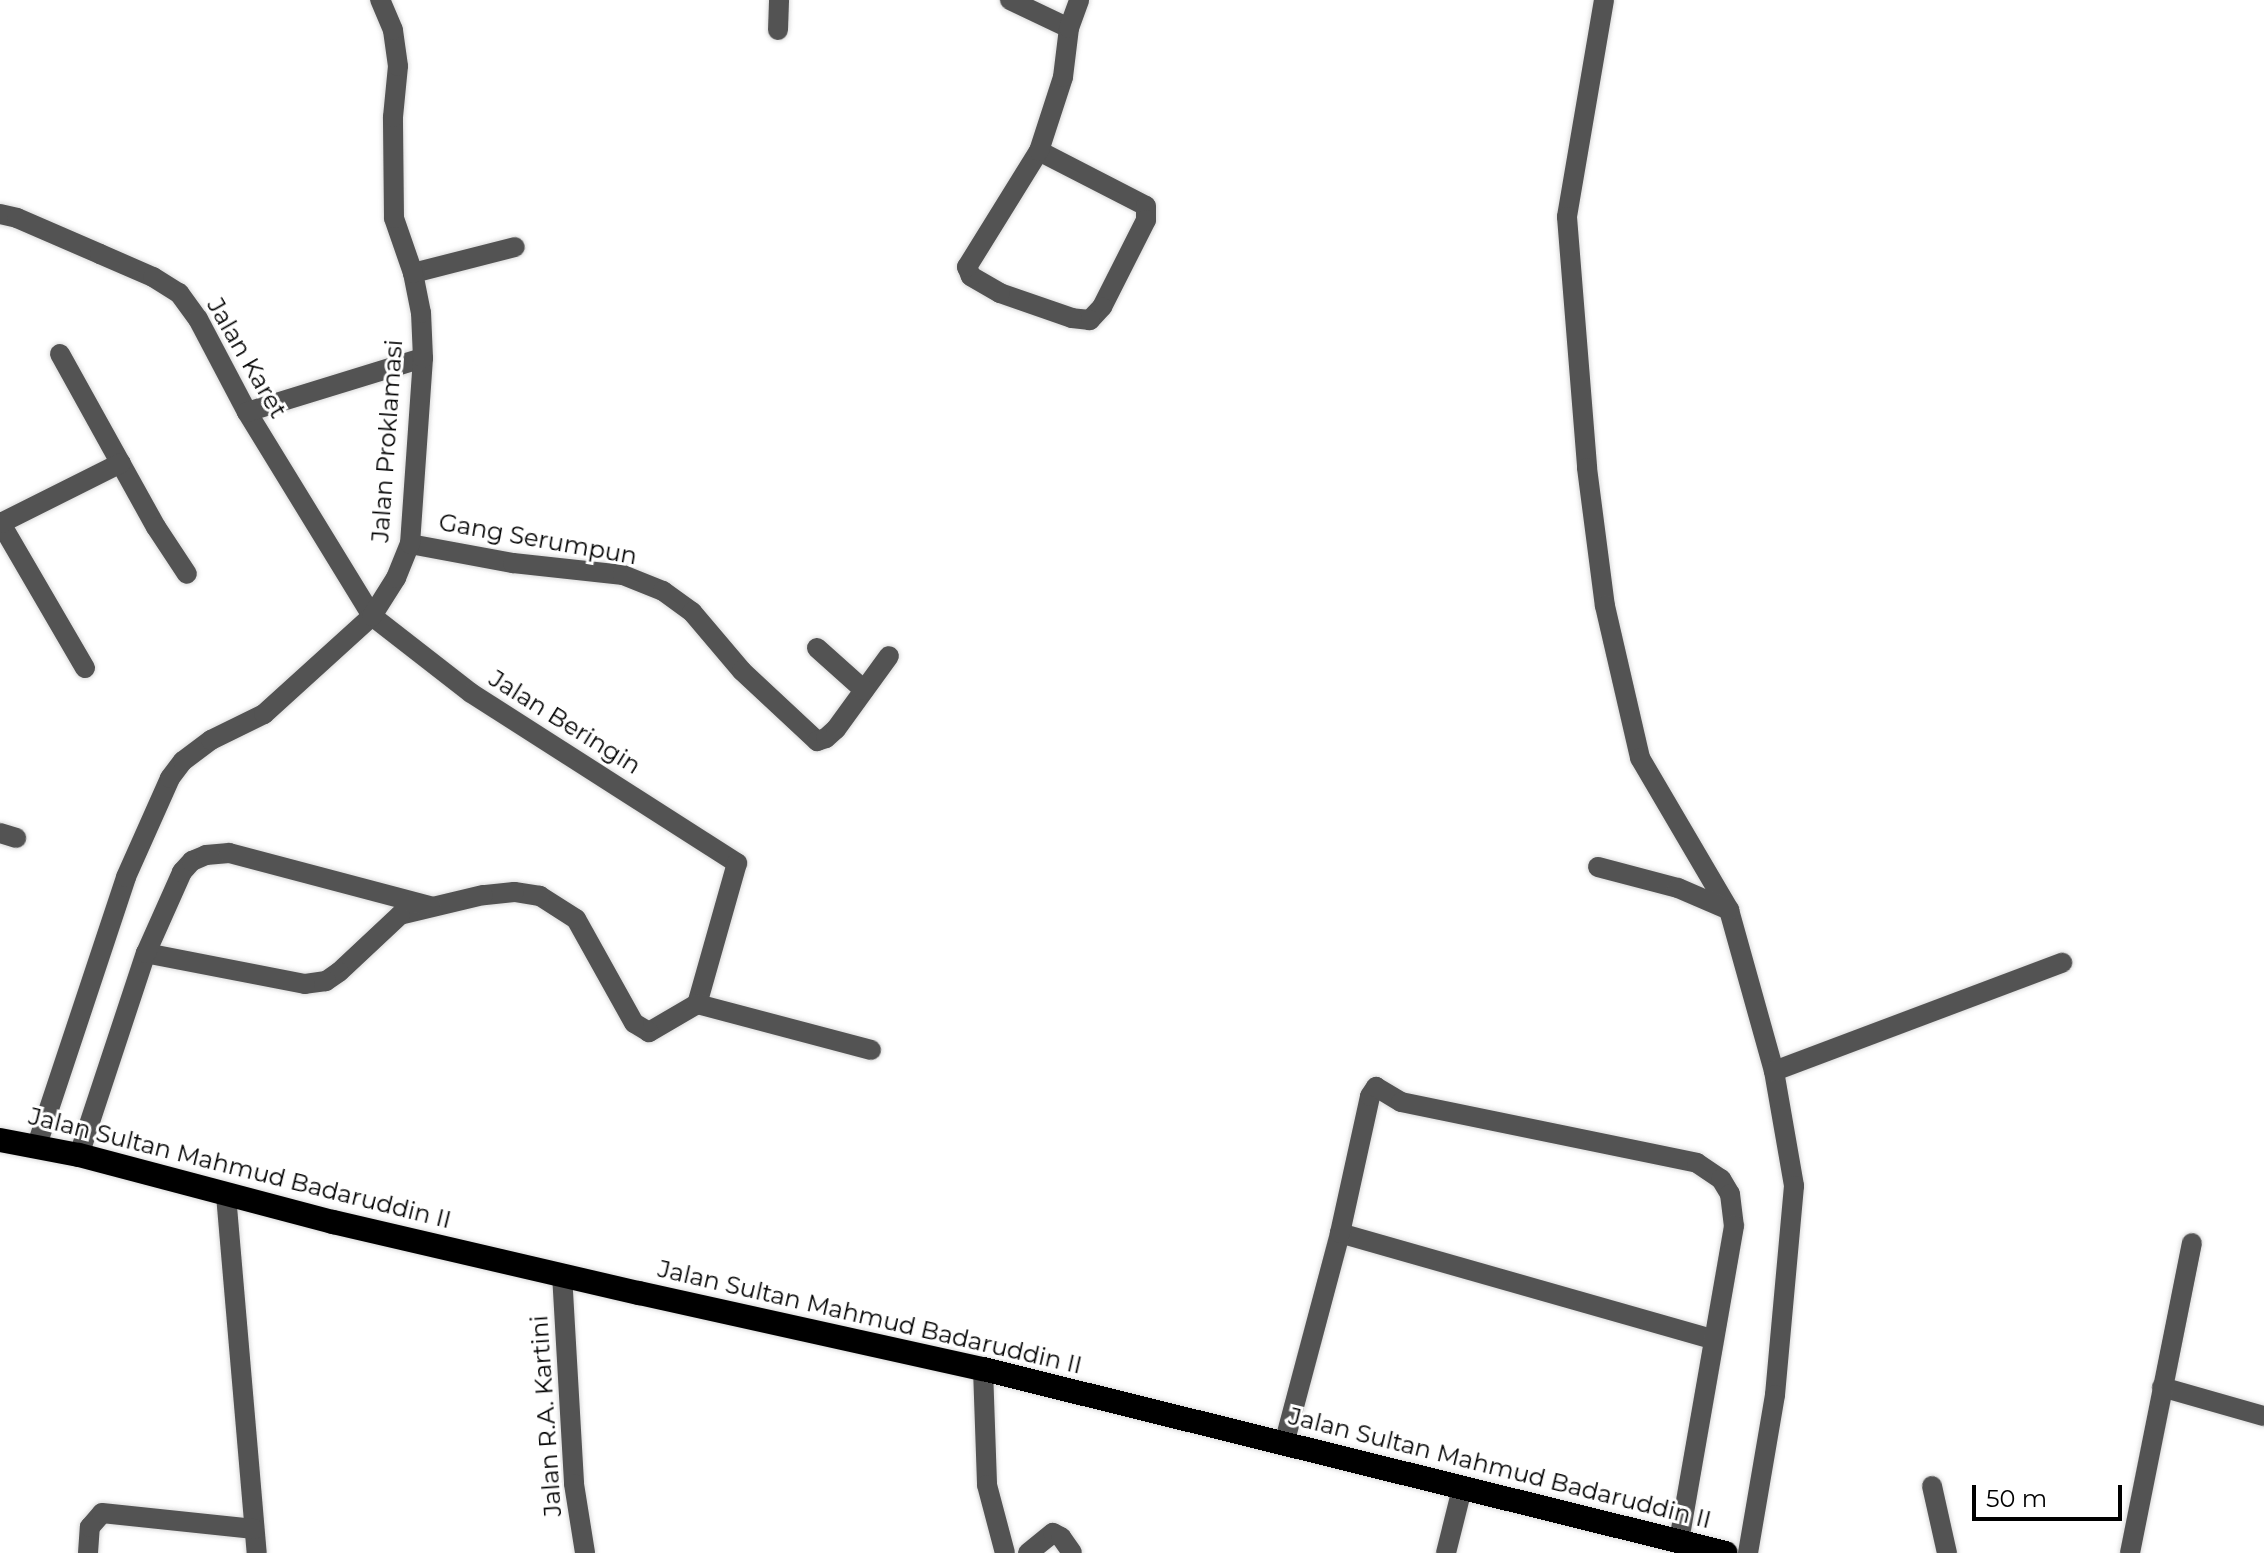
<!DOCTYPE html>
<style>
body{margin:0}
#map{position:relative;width:2264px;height:1553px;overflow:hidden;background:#fff;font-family:Montserrat,sans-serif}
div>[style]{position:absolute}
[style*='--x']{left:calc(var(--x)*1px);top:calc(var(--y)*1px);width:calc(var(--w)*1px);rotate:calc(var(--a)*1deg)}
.roads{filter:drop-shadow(0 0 2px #dbdbdb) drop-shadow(0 0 2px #dbdbdb)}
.minor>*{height:20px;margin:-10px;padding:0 10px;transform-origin:10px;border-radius:10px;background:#535353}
.highway>*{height:24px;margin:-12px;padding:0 12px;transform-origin:12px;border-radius:12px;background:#000}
span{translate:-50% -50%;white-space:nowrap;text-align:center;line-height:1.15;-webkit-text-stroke:6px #fff;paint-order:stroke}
.street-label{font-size:24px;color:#000}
.scale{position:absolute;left:1972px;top:1485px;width:150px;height:36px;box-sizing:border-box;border:4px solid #000;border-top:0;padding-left:10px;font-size:24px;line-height:28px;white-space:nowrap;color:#000;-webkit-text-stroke:6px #fff;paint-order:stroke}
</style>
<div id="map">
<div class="roads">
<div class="minor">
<div style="--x:1010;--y:0;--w:65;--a:25.4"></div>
<div style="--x:1604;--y:0;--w:220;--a:99.7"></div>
<div style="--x:1567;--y:217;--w:252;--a:85.4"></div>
<div style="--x:1587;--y:468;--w:139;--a:82.6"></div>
<div style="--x:1605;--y:606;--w:156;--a:77"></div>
<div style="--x:1640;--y:758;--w:176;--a:59.6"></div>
<div style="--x:1729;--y:910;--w:167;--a:74.4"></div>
<div style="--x:1774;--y:1071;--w:117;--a:80.1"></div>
<div style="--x:1794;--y:1186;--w:210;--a:95.2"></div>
<div style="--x:1775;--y:1395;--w:160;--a:99.7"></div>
<div style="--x:778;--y:30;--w:30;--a:-88"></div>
<div style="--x:1039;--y:151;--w:120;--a:27.2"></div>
<div style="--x:1146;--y:206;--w:14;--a:90"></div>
<div style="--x:1146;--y:220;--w:97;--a:116.8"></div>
<div style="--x:1102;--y:307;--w:18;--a:133"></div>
<div style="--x:1090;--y:320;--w:18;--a:-174"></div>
<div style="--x:1072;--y:318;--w:76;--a:-160.9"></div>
<div style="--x:1000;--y:293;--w:34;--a:-150"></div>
<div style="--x:971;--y:276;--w:10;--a:-114"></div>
<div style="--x:967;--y:267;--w:137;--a:-58.2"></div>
<div style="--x:1039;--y:151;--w:78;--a:-72"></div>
<div style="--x:1063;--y:77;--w:49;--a:-83"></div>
<div style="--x:1069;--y:28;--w:30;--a:-70"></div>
<div style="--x:0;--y:214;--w:17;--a:13"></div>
<div style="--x:17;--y:218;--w:90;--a:23.4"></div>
<div style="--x:100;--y:254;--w:58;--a:23.5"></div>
<div style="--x:153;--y:277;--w:31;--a:32"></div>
<div style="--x:179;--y:293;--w:32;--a:54"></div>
<div style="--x:198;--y:319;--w:105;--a:62.2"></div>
<div style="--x:247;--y:412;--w:239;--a:58.5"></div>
<div style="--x:372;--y:616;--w:125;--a:37.9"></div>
<div style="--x:471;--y:693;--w:316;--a:32.6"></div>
<div style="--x:737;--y:863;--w:147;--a:105.8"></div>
<div style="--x:697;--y:1004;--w:56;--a:149.7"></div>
<div style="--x:649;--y:1032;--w:17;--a:-149"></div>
<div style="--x:634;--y:1023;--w:119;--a:-119.1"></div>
<div style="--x:576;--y:919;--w:43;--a:-147.4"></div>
<div style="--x:540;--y:896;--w:26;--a:-171"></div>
<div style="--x:514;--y:892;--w:31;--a:174"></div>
<div style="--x:483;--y:895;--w:85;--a:166.5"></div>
<div style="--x:400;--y:915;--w:83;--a:136.9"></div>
<div style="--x:339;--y:972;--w:16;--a:145"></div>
<div style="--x:326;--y:981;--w:21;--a:172"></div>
<div style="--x:305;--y:984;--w:162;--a:-169"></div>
<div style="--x:413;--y:273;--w:105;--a:-14.3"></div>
<div style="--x:60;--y:354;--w:198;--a:61"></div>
<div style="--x:156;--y:527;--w:56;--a:56.6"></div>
<div style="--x:247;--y:412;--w:184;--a:-17.1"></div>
<div style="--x:0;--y:522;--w:169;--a:59.8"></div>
<div style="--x:1;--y:523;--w:134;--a:-26.6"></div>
<div style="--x:410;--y:544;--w:105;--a:10.5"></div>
<div style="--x:513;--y:563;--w:111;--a:6.2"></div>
<div style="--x:623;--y:575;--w:43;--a:21.8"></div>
<div style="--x:663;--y:591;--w:36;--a:36"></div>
<div style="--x:692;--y:612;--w:77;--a:49.7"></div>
<div style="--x:742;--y:671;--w:103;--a:43"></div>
<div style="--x:817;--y:741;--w:9;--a:-18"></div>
<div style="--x:826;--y:738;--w:13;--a:-42"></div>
<div style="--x:836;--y:729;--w:90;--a:-54"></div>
<div style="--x:817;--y:648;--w:63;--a:41.8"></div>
<div style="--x:0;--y:833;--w:17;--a:17"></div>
<div style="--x:1598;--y:867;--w:83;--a:14.7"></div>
<div style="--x:1678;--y:888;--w:56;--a:23.3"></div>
<div style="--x:697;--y:1004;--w:180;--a:14.8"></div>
<div style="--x:1774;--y:1071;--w:308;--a:-20.6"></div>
<div style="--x:37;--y:1145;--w:282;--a:-71.6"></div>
<div style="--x:126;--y:877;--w:108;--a:-66"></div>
<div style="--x:170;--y:778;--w:21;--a:-53"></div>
<div style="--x:183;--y:761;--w:35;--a:-37"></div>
<div style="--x:211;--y:740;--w:59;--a:-26.1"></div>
<div style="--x:264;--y:714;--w:146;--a:-42.2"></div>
<div style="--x:372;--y:616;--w:45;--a:-57.7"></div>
<div style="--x:396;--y:578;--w:37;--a:-68"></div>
<div style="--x:410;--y:544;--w:186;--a:-86"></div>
<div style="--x:423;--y:358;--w:45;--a:-92.5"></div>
<div style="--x:421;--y:313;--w:41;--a:-101.3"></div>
<div style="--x:413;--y:273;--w:58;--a:-109.1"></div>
<div style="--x:394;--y:218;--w:101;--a:-90.6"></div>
<div style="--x:393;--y:117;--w:51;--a:-84.4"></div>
<div style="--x:398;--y:66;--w:36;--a:-98"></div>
<div style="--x:393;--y:30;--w:33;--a:-113"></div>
<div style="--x:79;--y:1155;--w:213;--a:-71.7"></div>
<div style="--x:146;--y:953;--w:89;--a:-66"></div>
<div style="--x:182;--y:872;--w:15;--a:-48"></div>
<div style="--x:192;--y:861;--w:15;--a:-23"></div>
<div style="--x:206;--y:855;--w:23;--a:-5"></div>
<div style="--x:229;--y:853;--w:208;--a:14.8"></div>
<div style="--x:226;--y:1195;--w:359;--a:85.1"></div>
<div style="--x:1340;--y:1233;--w:388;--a:15.9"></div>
<div style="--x:562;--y:1274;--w:210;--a:86.7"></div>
<div style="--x:574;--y:1484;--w:70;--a:80.9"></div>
<div style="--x:983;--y:1369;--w:116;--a:88"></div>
<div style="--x:987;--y:1485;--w:70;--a:75.2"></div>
<div style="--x:2162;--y:1387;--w:106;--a:15.9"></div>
<div style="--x:1284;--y:1444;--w:218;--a:-75.1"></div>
<div style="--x:1340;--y:1233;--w:140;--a:-77.6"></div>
<div style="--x:1370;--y:1096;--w:11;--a:-56"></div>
<div style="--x:1376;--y:1087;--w:29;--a:31"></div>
<div style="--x:1401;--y:1102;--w:302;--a:11.6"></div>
<div style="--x:1697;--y:1163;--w:29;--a:34"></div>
<div style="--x:1721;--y:1179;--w:17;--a:59"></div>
<div style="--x:1730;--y:1194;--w:32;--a:83"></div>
<div style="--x:1734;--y:1226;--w:320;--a:99.9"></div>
<div style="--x:1932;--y:1486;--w:69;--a:77.4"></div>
<div style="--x:88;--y:1553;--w:26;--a:-86"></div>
<div style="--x:90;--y:1527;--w:18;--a:-49"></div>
<div style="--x:102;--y:1513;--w:153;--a:6"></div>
<div style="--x:1028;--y:1553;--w:32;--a:-39"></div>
<div style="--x:1053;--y:1533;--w:9;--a:27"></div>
<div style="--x:1061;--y:1537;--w:19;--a:55"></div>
<div style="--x:1446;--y:1553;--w:66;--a:-76"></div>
<div style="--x:2130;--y:1553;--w:316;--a:-78.7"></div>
</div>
<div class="highway">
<div style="--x:0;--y:1140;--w:80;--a:10.8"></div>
<div style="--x:79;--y:1155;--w:263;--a:14.8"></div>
<div style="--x:333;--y:1222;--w:314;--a:13.1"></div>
<div style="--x:639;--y:1293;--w:352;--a:12.5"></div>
<div style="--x:983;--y:1369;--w:765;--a:13.91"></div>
</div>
</div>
<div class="street-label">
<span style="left:247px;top:358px;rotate:60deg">Jalan Karet</span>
<span style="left:387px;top:441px;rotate:-86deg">Jalan Proklamasi</span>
<span style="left:538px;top:539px;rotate:10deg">Gang Serumpun</span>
<span style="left:565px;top:722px;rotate:32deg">Jalan Beringin</span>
<span style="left:240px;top:1168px;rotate:14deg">Jalan Sultan Mahmud Badaruddin II</span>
<span style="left:870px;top:1317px;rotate:13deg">Jalan Sultan Mahmud Badaruddin II</span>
<span style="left:546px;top:1416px;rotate:-94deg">Jalan R.A. Kartini</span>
<span style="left:1500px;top:1468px;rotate:14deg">Jalan Sultan Mahmud Badaruddin II</span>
</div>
<div class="scale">50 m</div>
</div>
